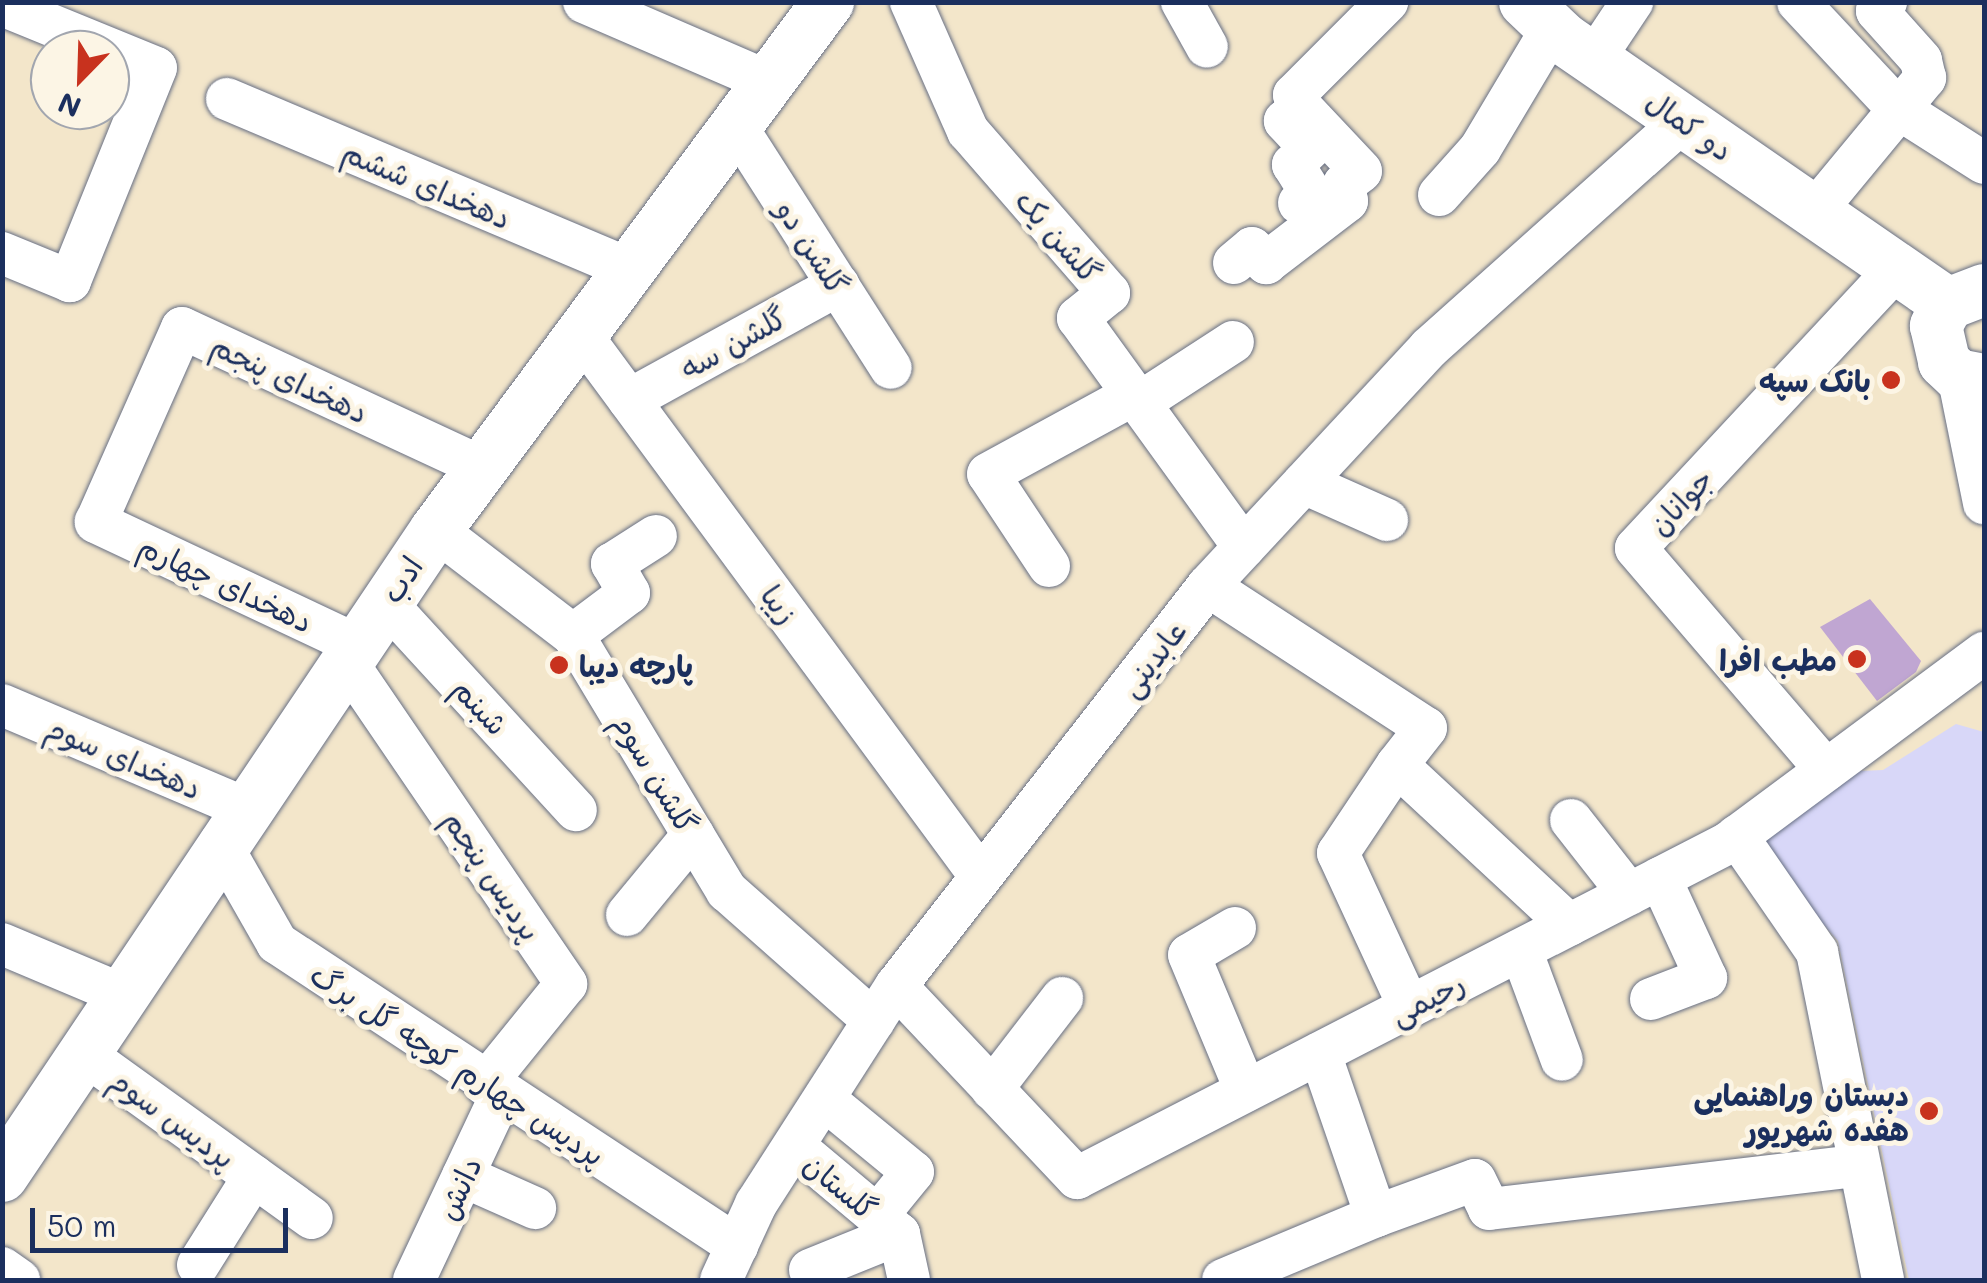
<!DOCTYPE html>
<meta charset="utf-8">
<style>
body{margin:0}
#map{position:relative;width:1987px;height:1283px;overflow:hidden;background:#f3e6ca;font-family:Mali,"Playpen Sans Arabic",sans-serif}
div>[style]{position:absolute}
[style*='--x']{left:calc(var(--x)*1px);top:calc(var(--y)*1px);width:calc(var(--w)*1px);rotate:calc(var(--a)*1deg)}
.built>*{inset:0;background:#d8d7f8}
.building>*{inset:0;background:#c0a6d2}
.roads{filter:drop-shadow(0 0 2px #676f84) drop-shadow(0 0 2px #676f84)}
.minor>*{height:42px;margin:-21px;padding:0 21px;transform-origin:21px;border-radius:21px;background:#fff}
.major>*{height:52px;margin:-26px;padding:0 26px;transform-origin:26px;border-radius:26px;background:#fff}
.dots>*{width:28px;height:28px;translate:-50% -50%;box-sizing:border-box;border:5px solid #fcf5e5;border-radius:50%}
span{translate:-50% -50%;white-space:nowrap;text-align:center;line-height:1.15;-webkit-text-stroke:10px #fcf5e5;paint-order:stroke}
.street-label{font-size:30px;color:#1b2f5e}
.poi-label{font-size:30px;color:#1b2f5e;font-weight:700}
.right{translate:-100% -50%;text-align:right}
.left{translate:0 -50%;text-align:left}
.frame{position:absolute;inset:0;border:5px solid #1b2f5e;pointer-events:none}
.north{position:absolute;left:30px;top:30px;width:100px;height:100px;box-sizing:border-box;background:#fcf5e5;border:2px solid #a2a6af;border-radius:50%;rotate:203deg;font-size:28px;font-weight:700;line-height:40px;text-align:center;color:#1b2f5e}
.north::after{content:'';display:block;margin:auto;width:35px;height:45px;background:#c8321e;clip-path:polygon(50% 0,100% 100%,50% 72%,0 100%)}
.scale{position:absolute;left:30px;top:1208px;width:258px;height:45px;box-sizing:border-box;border:5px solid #1b2f5e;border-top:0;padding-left:12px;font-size:30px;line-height:35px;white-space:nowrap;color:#1b2f5e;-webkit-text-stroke:8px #fcf5e5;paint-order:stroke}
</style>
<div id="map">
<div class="built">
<div style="clip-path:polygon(1956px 724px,1984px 732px,1984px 1280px,1909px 1280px,1838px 941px,1749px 839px,1836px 772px,1883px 770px)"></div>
</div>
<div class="building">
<div style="clip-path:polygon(1870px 599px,1921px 661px,1916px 672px,1877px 701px,1820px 627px)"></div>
</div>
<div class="roads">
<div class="minor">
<div style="--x:584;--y:2;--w:202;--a:23.4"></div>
<div style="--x:911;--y:2;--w:141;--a:66.2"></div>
<div style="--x:968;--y:131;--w:215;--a:49"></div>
<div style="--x:1109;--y:293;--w:40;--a:141"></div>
<div style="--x:1078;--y:318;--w:283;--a:54.1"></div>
<div style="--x:1182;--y:2;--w:51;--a:60.9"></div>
<div style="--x:1798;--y:2;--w:144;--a:47"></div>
<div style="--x:1896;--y:107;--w:104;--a:32.5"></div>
<div style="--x:2;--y:5;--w:166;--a:22.2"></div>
<div style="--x:156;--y:68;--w:230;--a:112"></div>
<div style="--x:70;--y:281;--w:74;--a:-157.6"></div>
<div style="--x:1594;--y:59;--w:69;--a:-56.3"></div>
<div style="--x:227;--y:99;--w:434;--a:22.9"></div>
<div style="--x:736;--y:126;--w:287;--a:57.4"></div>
<div style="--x:1829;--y:194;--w:151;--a:-50.4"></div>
<div style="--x:1925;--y:78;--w:18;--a:-103"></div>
<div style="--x:1921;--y:60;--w:66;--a:-131.9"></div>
<div style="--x:1877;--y:11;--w:13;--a:-45"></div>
<div style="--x:1439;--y:195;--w:62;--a:-48.3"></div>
<div style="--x:1480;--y:149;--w:141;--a:-59.2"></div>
<div style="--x:1299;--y:203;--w:15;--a:-32"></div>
<div style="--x:1312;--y:195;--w:36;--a:-122"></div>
<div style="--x:1293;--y:165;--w:24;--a:-45"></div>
<div style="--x:1310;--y:148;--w:37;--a:-133"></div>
<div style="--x:1285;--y:121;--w:21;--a:-41"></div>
<div style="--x:1301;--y:107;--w:14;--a:-120"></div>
<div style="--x:1294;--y:95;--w:132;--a:-45"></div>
<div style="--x:1234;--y:263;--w:23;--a:-40"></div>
<div style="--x:1252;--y:248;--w:21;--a:47"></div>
<div style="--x:1266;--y:263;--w:102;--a:-37.4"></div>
<div style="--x:1347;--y:201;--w:17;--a:-100"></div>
<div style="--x:1344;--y:184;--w:21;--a:-37"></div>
<div style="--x:1361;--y:171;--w:88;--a:-133.2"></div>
<div style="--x:579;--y:332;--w:677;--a:53.59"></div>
<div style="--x:1958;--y:375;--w:131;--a:78.5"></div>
<div style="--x:629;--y:400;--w:239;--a:-28.8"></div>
<div style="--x:1139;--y:403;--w:112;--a:-33"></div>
<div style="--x:1304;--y:483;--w:91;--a:24"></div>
<div style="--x:436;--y:530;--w:173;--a:37.5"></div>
<div style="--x:573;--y:635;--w:299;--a:59"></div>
<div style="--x:727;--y:891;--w:196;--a:41.5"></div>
<div style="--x:1049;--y:566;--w:110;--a:-123.5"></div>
<div style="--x:988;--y:474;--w:165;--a:-28.6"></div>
<div style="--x:1208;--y:586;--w:260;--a:33.1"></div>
<div style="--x:1426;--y:728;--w:47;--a:128.1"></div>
<div style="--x:1397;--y:765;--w:235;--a:42.9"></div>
<div style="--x:386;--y:603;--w:281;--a:47.5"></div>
<div style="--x:573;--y:635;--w:70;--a:-36.9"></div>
<div style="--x:629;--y:593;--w:34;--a:-120"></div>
<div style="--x:612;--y:564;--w:52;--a:-32.5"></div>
<div style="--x:357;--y:645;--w:289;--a:-154.8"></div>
<div style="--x:96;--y:522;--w:212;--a:-66.1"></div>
<div style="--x:182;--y:328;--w:330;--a:24.9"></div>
<div style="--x:346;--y:661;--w:391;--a:55.7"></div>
<div style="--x:566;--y:984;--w:129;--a:129"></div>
<div style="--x:2;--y:705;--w:264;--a:23"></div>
<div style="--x:1397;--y:765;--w:106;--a:123.8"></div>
<div style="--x:1338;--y:853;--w:170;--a:65.2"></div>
<div style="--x:1826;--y:770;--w:292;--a:-130.6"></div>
<div style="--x:1636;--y:548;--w:361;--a:-47"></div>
<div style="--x:1571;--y:820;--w:94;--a:51.9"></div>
<div style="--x:1737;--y:836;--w:141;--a:55.4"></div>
<div style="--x:1817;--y:952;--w:335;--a:78.6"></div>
<div style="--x:220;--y:843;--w:115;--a:60.3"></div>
<div style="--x:277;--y:943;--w:551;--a:33.37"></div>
<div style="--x:627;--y:915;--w:104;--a:-50.5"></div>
<div style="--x:1235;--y:928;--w:53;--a:149.6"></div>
<div style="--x:1189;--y:955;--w:147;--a:67.3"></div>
<div style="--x:2;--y:944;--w:129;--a:22.8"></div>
<div style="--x:1521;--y:950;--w:117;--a:69.6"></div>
<div style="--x:896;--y:986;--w:264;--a:46.7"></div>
<div style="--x:1077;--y:1178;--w:732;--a:-27.23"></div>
<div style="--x:1728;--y:843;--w:319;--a:-36.6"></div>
<div style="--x:1651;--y:999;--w:59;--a:-20.9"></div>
<div style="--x:1706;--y:978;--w:110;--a:-114.7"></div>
<div style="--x:83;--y:1053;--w:282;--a:35.8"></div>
<div style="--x:992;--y:1089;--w:115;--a:-52.4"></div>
<div style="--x:824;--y:1099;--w:115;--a:39.4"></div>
<div style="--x:913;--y:1172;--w:57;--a:129.3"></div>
<div style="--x:794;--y:1146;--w:137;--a:40"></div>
<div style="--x:899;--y:1234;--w:47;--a:77.7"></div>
<div style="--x:463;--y:1176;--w:79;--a:24"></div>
<div style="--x:1376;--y:1216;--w:105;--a:-20"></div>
<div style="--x:1475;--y:1180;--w:32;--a:64"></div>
<div style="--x:1489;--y:1209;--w:370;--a:-6.7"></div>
<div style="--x:198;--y:1265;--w:105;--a:-57.8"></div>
<div style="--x:2;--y:1268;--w:21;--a:35"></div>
<div style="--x:810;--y:1270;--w:96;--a:-22"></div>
<div style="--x:414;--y:1280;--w:204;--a:-64.8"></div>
<div style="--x:721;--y:1280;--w:84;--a:-65.3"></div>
<div style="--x:756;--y:1204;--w:259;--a:-57.3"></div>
<div style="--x:896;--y:986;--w:507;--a:-52.05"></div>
<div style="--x:1208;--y:586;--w:325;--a:-47.1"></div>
<div style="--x:1429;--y:348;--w:342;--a:-41.8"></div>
<div style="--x:1223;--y:1280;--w:166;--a:-22.7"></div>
<div style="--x:1376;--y:1216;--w:172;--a:-109"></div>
</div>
<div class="major">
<div style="--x:1525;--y:2;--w:54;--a:43.5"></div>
<div style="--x:1564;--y:39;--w:467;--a:34.6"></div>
<div style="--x:1984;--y:290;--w:39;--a:159"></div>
<div style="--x:1948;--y:304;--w:25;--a:119"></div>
<div style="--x:1936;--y:326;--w:37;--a:77"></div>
<div style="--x:1944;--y:362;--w:19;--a:43"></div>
<div style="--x:1958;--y:375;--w:26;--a:11"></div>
<div style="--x:2;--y:1176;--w:778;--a:-56.11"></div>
<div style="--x:436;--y:530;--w:658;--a:-53.41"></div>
</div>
</div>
<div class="dots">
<div style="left:1891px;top:380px;background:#c8321e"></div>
<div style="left:1857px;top:659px;background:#c8321e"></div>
<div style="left:559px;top:665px;background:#c8321e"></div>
<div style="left:1929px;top:1111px;background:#c8321e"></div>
</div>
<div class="street-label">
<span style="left:1690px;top:125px;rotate:35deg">دو کمال</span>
<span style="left:427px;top:184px;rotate:23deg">دهخدای ششم</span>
<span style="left:1059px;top:236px;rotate:49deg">گلشن یک</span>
<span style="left:813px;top:247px;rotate:57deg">گلشن دو</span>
<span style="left:733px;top:342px;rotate:-29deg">گلشن سه</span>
<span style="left:290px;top:378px;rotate:25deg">دهخدای پنجم</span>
<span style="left:1680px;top:501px;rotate:-47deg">جوانان</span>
<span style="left:401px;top:579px;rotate:-56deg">ادب</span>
<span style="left:226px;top:583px;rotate:25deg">دهخدای چهارم</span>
<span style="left:780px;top:604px;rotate:54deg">زیبا</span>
<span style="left:1152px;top:658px;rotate:-52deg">عابدینی</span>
<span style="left:481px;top:706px;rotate:47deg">شبنم</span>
<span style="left:124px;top:757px;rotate:23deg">دهخدای سوم</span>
<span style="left:656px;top:773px;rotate:59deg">گلشن سوم</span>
<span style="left:493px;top:875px;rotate:56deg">پردیس پنجم</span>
<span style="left:1427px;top:998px;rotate:-27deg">رحیمی</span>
<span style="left:458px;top:1064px;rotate:33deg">پردیس چهارم کوچه گل برگ</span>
<span style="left:173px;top:1118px;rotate:36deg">پردیس سوم</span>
<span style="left:841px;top:1186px;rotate:40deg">گلستان</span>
<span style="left:458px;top:1188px;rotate:-65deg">دانش</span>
</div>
<div class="poi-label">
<span class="right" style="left:1871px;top:380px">بانک سپه</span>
<span class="right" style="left:1837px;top:659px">مطب افرا</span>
<span class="left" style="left:579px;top:665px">پارچه دیبا</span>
<span class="right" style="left:1909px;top:1111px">دبستان وراهنمایی<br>هفده شهریور</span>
</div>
<div class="frame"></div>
<div class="north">N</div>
<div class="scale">50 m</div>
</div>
